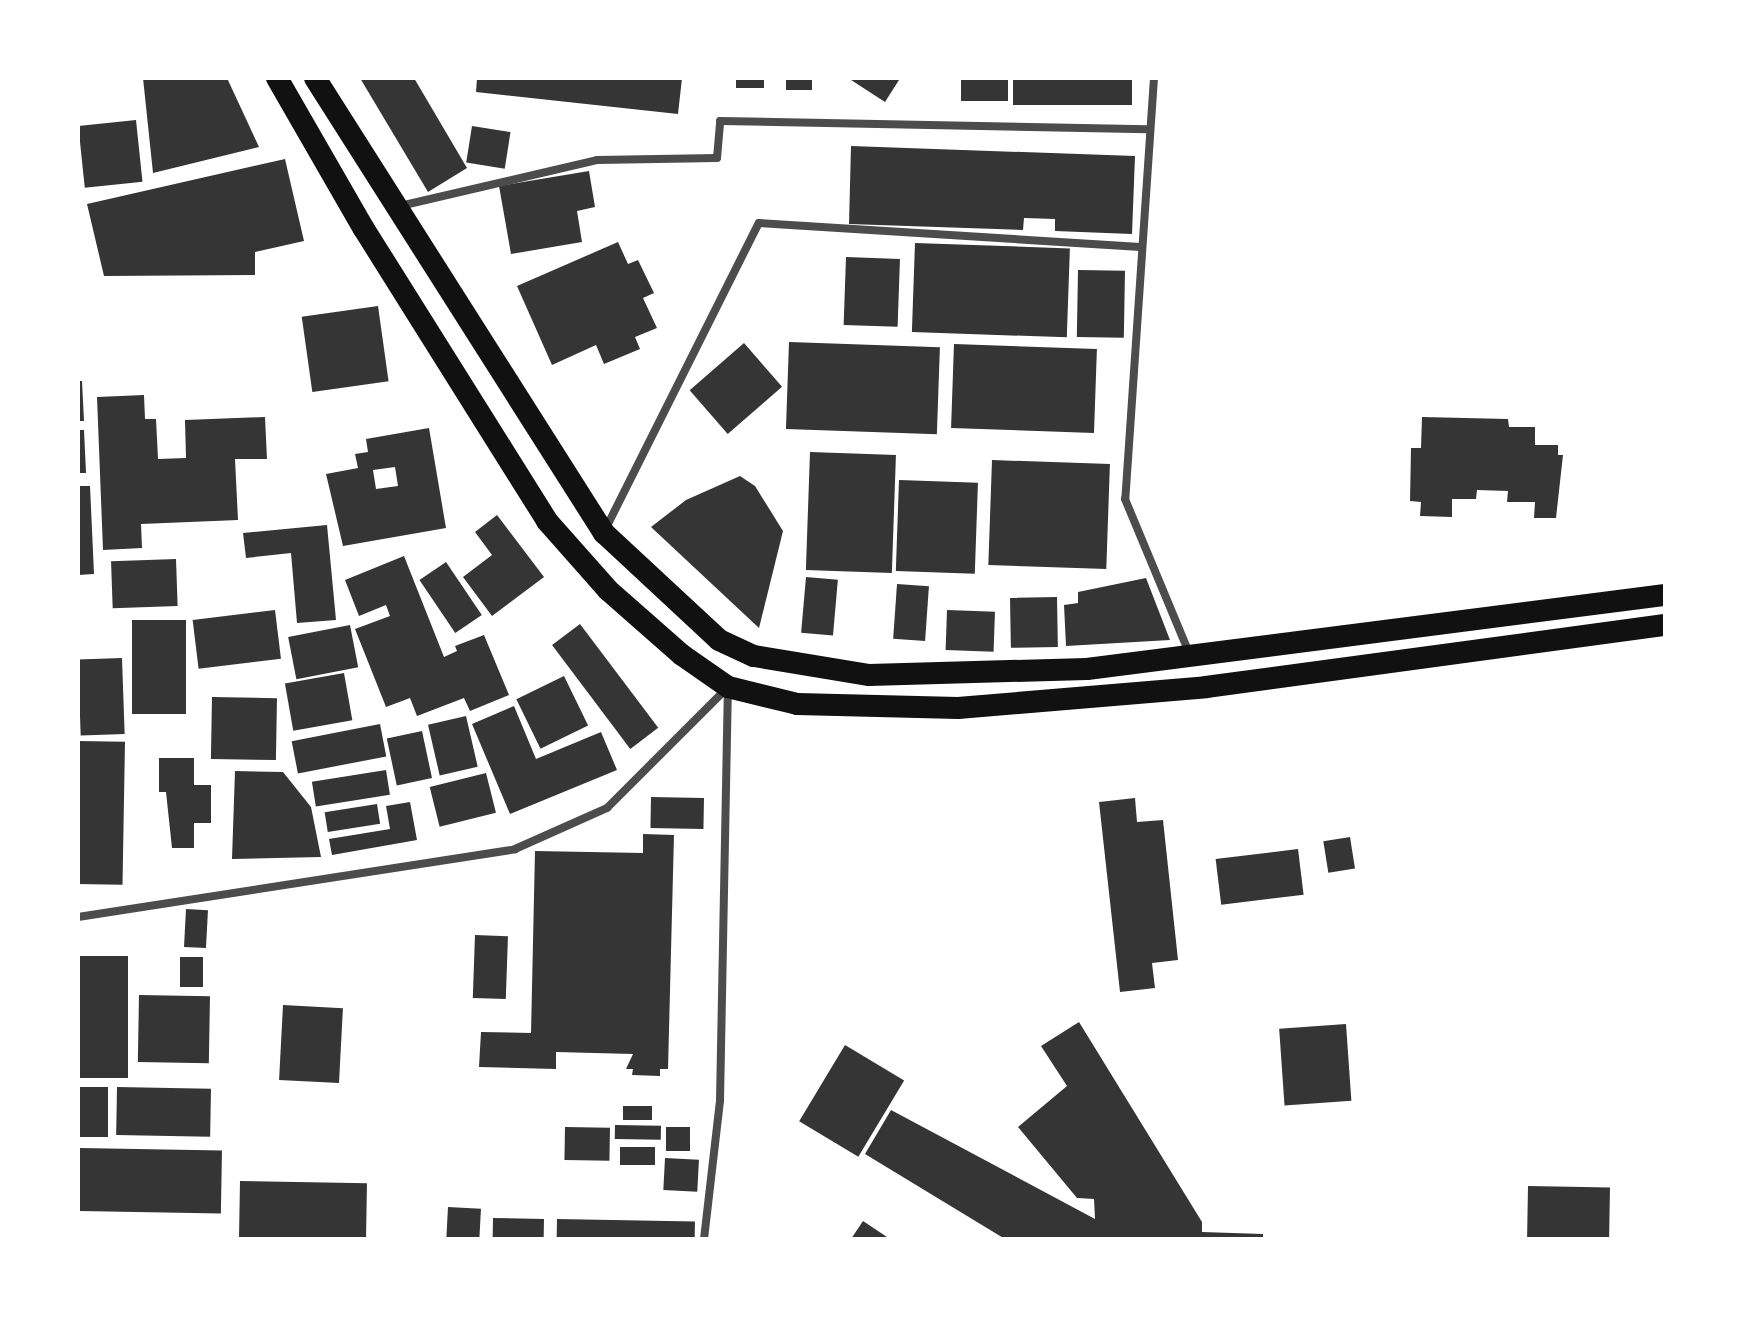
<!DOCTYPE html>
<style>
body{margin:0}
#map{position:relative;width:1743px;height:1317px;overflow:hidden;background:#fff;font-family:"Sofia Sans Condensed",sans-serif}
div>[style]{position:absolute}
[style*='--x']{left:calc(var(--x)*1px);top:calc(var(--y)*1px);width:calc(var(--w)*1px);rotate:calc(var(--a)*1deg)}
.building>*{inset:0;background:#353535;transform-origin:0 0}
.minor>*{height:8px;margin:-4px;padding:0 4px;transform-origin:4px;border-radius:4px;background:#4c4c4c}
.trunk>*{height:22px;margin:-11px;padding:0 11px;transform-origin:11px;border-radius:11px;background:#111}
span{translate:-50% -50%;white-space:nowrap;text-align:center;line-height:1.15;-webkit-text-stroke:6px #fff;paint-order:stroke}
.frame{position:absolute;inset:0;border:80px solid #fff;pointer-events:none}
</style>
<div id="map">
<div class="building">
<div style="clip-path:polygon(143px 78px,227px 78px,259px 147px,153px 173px)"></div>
<div style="clip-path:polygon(360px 78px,414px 78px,467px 168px,428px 192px)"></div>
<div style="clip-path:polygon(477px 78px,682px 78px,678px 114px,476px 92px)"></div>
<div style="left:736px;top:78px;width:28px;height:10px"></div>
<div style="left:786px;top:78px;width:26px;height:12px"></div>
<div style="clip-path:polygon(848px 78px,896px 78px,899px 80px,885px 102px)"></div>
<div style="left:961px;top:78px;width:47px;height:23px"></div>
<div style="left:1013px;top:78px;width:119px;height:27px"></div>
<div style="left:136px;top:120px;width:62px;height:58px;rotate:84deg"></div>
<div style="left:472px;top:126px;width:39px;height:37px;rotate:9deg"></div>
<div style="clip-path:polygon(851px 146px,1135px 156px,1132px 234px,1055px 231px,1055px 219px,1024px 218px,1023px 230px,849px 224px)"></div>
<div style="clip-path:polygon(285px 159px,304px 241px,255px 252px,255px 275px,104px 276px,87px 204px)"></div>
<div style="clip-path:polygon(589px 171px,595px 207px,577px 211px,582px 242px,511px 254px,499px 186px)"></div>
<div style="clip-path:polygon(618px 242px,628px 264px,638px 260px,654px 293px,643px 298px,657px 328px,635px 337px,640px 349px,604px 364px,596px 345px,552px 365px,517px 286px)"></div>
<div style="left:915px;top:243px;width:155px;height:89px;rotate:2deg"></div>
<div style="left:846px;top:257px;width:54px;height:68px;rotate:2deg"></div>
<div style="left:1078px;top:270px;width:47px;height:67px;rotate:1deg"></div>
<div style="left:378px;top:306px;width:76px;height:77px;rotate:82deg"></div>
<div style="left:789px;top:342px;width:151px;height:87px;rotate:2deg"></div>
<div style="left:744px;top:343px;width:58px;height:72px;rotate:49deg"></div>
<div style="left:954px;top:344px;width:143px;height:84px;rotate:2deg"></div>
<div style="clip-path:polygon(78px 381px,82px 381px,84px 421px,78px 421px)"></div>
<div style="clip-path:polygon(144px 395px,145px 419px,156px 419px,158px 459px,186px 458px,185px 420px,265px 417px,267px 459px,235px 459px,238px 520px,141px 524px,142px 548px,103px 550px,97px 397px)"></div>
<div style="clip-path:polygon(1422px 417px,1508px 419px,1509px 427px,1535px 427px,1535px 445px,1558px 445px,1558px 455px,1563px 455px,1556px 518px,1534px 518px,1535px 502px,1507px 502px,1508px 491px,1477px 490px,1476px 499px,1452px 499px,1452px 517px,1420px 516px,1421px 502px,1410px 501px,1411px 448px,1421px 448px)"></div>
<div style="clip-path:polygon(evenodd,429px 428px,446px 528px,343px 546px,326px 474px,358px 468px,355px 454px,368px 452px,366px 439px,429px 428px,395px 467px,398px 486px,376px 489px,373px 470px,395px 467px)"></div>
<div style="clip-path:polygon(78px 430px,84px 430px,86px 473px,78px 473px)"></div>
<div style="left:810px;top:452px;width:86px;height:118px;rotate:2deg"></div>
<div style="left:992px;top:460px;width:118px;height:105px;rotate:2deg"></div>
<div style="clip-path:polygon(740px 476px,755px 486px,783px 531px,759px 628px,651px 527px,686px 500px)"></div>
<div style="left:899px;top:480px;width:79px;height:91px;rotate:2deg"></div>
<div style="clip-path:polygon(78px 486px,90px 486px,94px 574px,78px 575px)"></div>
<div style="clip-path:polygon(497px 515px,544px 577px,492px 616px,463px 577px,492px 555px,475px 532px)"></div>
<div style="clip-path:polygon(327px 525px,336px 620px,297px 623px,291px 553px,246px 558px,243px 533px)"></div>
<div style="clip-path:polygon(404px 556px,444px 657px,457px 651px,455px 646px,484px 635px,509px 695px,470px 711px,464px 698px,417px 716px,410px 698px,386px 707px,355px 629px,390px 616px,386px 605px,359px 616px,345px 580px)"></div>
<div style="left:176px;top:559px;width:47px;height:65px;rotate:88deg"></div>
<div style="left:446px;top:562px;width:64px;height:32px;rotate:56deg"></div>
<div style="left:806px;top:577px;width:32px;height:56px;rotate:5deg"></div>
<div style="clip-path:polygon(1146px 578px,1170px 640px,1066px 646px,1064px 605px,1078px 603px,1078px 592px)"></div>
<div style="left:897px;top:584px;width:32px;height:55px;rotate:4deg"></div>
<div style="left:1057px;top:597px;width:50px;height:47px;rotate:89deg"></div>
<div style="left:275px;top:610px;width:49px;height:83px;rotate:83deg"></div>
<div style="left:947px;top:610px;width:48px;height:40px;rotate:2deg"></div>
<div style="left:132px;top:620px;width:54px;height:94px"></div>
<div style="left:580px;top:624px;width:130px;height:35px;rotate:53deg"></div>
<div style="left:350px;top:625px;width:43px;height:63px;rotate:79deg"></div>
<div style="left:122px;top:658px;width:76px;height:44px;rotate:88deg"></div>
<div style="left:344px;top:673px;width:48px;height:60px;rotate:80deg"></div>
<div style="left:564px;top:676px;width:55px;height:53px;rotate:64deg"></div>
<div style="left:212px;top:697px;width:65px;height:62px;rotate:1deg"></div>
<div style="clip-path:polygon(514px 706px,536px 759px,601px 732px,617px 770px,510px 814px,472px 724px)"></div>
<div style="left:466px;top:716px;width:52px;height:39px;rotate:77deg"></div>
<div style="left:380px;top:724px;width:33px;height:90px;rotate:79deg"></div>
<div style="left:422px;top:731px;width:48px;height:36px;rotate:78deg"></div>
<div style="left:78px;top:741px;width:47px;height:143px;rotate:1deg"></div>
<div style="clip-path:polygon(159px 758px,194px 758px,194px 785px,211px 785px,211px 823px,194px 823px,194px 848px,172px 848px,166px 792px,159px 792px)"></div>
<div style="left:386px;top:770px;width:25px;height:75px;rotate:81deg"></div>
<div style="clip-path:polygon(235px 771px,283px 772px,311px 807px,321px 857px,232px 859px)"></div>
<div style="left:486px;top:773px;width:41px;height:58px;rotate:76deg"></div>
<div style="left:651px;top:797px;width:53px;height:31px;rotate:1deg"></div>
<div style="clip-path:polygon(1135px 798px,1137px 822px,1163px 820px,1178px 960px,1152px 963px,1155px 988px,1120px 992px,1099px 802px)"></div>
<div style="clip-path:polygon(410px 802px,417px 840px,332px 855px,329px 839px,390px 829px,386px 806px)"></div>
<div style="left:377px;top:804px;width:20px;height:53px;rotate:81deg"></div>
<div style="clip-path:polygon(643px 834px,674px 835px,668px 1069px,660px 1069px,660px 1076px,632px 1075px,633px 1069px,626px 1069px,633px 1054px,556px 1052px,556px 1069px,479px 1067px,481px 1032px,531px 1033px,535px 851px,643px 853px)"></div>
<div style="left:1350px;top:837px;width:32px;height:27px;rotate:81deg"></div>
<div style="left:1298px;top:849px;width:46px;height:83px;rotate:83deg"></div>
<div style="left:186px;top:909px;width:22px;height:38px;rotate:3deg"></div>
<div style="left:475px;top:935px;width:33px;height:63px;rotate:2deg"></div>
<div style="left:78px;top:956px;width:50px;height:122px"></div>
<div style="left:180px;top:957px;width:23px;height:30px"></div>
<div style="left:139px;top:995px;width:71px;height:67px;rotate:1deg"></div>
<div style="left:283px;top:1005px;width:60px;height:75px;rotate:3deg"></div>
<div style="clip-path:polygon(1079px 1022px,1202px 1222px,1202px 1232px,1263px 1234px,1263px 1239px,1005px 1239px,865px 1154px,891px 1110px,1095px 1219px,1094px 1199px,1077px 1198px,1018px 1127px,1067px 1086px,1041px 1046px)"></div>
<div style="left:1346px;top:1024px;width:77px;height:67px;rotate:86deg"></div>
<div style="left:845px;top:1045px;width:69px;height:89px;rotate:31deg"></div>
<div style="left:78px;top:1087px;width:30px;height:50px"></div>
<div style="left:117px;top:1087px;width:94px;height:48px;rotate:1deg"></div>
<div style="left:623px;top:1106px;width:29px;height:14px"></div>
<div style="left:615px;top:1125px;width:46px;height:14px;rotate:1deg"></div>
<div style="left:565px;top:1127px;width:45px;height:33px;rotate:1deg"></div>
<div style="left:666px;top:1127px;width:24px;height:24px"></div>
<div style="left:620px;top:1147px;width:35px;height:18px"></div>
<div style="left:80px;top:1148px;width:142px;height:63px;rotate:1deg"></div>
<div style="left:665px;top:1158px;width:34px;height:32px;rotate:3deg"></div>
<div style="left:240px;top:1181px;width:127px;height:58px;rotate:1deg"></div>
<div style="left:1528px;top:1186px;width:82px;height:53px;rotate:1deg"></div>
<div style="left:448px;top:1207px;width:33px;height:32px;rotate:3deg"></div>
<div style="left:493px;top:1218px;width:51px;height:21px;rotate:1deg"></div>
<div style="left:557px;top:1219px;width:138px;height:20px;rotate:1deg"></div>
<div style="clip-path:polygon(863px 1221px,890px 1239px,851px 1239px)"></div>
</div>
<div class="minor">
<div style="--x:1154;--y:78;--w:422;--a:93.9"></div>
<div style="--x:1125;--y:499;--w:169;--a:67.4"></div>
<div style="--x:400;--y:206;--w:202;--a:-13.1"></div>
<div style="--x:597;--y:160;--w:120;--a:-1"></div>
<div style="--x:717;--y:158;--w:37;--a:-85"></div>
<div style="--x:720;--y:121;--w:428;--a:1.1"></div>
<div style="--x:606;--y:528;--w:341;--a:-63.4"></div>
<div style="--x:759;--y:223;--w:382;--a:3.6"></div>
<div style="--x:78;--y:917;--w:442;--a:-8.8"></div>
<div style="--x:515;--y:849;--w:101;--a:-24"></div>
<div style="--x:607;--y:808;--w:171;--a:-45"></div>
<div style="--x:704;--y:1239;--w:140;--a:-83.4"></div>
<div style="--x:720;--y:1100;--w:411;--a:-88.9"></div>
</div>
<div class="trunk">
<div style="--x:277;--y:78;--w:174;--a:60.1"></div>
<div style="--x:364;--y:229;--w:345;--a:57.9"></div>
<div style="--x:547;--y:521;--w:92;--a:48.5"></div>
<div style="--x:608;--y:590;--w:98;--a:41.3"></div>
<div style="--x:682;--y:655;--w:56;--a:34.8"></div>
<div style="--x:728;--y:687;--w:71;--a:13.8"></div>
<div style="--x:797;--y:704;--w:161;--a:1.4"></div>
<div style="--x:958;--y:708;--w:249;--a:-4.8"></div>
<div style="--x:1206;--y:687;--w:463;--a:-7.7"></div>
<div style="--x:315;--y:78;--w:539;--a:57.58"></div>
<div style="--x:604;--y:533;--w:157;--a:42.9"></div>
<div style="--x:719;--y:640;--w:38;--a:25"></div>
<div style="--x:754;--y:656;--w:117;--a:9.4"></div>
<div style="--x:869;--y:675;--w:218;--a:-1.6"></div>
<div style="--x:1087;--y:669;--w:583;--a:-7.3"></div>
</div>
<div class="frame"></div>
</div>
